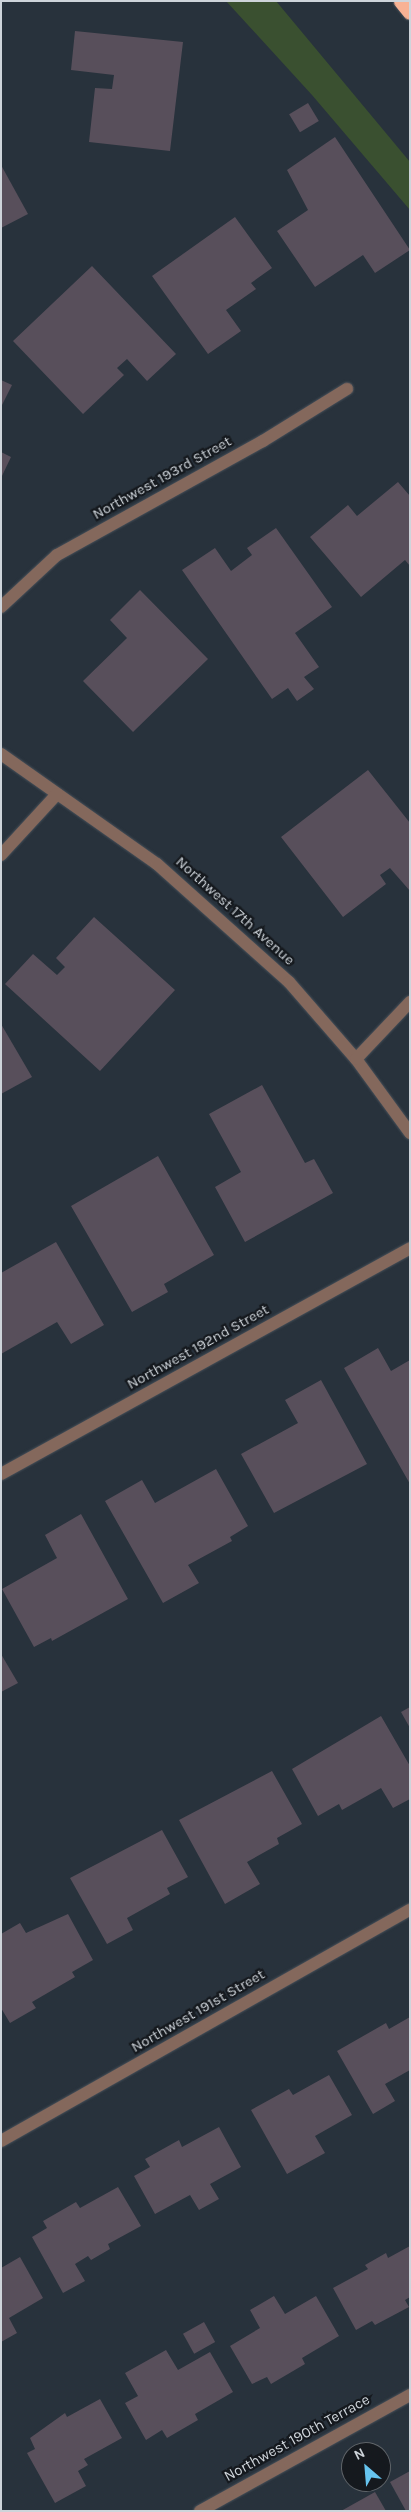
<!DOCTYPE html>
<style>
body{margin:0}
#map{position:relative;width:411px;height:2512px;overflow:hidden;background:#28323c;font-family:Karla,sans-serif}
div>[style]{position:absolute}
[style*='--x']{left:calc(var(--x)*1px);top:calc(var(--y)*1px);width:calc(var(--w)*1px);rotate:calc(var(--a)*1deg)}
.green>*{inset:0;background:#3a5030}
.building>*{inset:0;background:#584f5b;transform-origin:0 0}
.roads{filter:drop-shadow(0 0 1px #464f58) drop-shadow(0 0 1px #464f58)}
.minor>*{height:12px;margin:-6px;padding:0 6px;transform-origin:6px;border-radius:6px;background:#84685c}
.highway>*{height:15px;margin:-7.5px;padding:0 7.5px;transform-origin:7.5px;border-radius:7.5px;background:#f8b294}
span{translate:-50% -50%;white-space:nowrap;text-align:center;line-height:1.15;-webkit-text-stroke:4.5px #15191e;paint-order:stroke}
.street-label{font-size:15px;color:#ced4da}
.frame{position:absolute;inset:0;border:2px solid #ced4da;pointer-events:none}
.north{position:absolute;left:341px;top:2442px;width:50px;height:50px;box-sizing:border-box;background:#15191e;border:1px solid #5f6469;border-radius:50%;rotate:333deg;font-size:14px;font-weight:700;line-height:20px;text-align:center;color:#ced4da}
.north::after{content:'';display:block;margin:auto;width:18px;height:22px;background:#66c4ef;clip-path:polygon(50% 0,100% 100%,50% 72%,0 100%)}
</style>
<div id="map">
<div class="green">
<div style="clip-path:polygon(226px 1px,276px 1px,410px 162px,410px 210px,312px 95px)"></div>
</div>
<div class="building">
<div style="clip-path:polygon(75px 31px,183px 42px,170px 151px,89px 142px,95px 88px,112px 89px,114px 75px,71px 70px)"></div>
<div style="left:308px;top:103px;width:21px;height:22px;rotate:59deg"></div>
<div style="clip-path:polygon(335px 137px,410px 250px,375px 273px,363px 255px,315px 287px,277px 231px,308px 210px,287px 170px)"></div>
<div style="clip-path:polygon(1px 165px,28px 214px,1px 228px)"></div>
<div style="clip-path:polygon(235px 217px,272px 268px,251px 283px,256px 289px,226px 310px,241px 331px,208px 354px,152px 276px)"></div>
<div style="clip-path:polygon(92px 266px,176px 354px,147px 381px,127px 359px,117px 368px,124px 375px,83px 414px,13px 341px)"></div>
<div style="clip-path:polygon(1px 380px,12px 385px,1px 407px)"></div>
<div style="clip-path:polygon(1px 452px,11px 457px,1px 478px)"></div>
<div style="clip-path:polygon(398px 482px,410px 496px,410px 566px,405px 560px,361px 597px,310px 537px,348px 505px,357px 516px)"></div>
<div style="clip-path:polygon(276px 528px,332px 607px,295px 633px,319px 667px,304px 677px,314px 689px,297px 701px,288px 688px,272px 699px,182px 570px,215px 548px,231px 571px,252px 555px,247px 548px)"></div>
<div style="clip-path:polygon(140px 590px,208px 659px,133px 732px,83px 681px,127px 638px,110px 620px)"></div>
<div style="clip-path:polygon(368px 770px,410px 823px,410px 891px,390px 868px,380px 875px,386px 884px,343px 917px,281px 837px)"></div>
<div style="clip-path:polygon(94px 917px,175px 990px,100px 1071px,5px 984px,33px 954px,57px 975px,65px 967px,56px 958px)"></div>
<div style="clip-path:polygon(1px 1024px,32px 1077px,1px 1094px)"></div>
<div style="clip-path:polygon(262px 1085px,305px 1163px,314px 1159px,333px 1193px,245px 1242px,215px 1187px,241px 1172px,209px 1114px)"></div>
<div style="clip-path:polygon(158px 1156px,214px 1255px,164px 1284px,168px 1292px,132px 1312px,71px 1206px)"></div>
<div style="clip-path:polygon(56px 1242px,104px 1325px,71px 1344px,57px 1322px,1px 1354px,1px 1273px)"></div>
<div style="clip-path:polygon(378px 1348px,391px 1371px,410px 1360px,410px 1484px,344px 1368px)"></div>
<div style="clip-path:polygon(321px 1380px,367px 1464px,274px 1513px,241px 1454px,298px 1423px,285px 1400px)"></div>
<div style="clip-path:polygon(216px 1469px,248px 1526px,230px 1537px,232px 1541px,188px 1565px,199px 1583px,163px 1603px,105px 1501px,142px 1480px,155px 1503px)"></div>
<div style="clip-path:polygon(81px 1514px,128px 1599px,52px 1641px,51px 1638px,34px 1647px,2px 1589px,57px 1558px,45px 1535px)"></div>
<div style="clip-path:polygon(1px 1654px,18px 1683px,1px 1692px)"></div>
<div style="clip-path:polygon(410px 1707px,410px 1728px,401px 1712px)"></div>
<div style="clip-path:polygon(381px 1716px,410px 1766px,410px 1799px,393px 1808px,381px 1788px,342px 1810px,339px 1804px,318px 1816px,292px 1769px)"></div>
<div style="clip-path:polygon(272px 1771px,302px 1824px,277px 1838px,279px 1844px,247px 1862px,260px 1884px,225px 1904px,179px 1820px)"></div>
<div style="clip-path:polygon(162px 1830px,188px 1877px,167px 1888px,170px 1894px,127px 1918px,133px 1930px,107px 1944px,70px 1878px)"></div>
<div style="clip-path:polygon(68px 1914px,93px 1960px,72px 1972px,75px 1977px,32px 2002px,36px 2008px,10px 2023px,1px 2008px,1px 1934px,20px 1923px,26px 1933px)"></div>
<div style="clip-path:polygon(410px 2017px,410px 2070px,385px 2084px,395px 2101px,373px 2114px,337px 2051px,386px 2023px,389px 2029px)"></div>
<div style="clip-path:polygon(329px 2075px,352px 2115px,315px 2136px,325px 2153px,287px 2174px,251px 2110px,289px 2089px,293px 2095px)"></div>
<div style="clip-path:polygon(219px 2127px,241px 2167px,210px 2184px,219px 2199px,199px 2210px,190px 2195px,155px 2214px,134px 2176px,150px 2167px,145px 2159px,179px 2140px,182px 2147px)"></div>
<div style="clip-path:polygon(118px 2187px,141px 2226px,108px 2244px,110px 2249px,91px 2260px,88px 2256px,75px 2264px,85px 2281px,63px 2293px,32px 2237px,47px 2228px,43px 2221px,76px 2202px,80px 2208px)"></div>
<div style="clip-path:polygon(410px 2246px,410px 2297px,405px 2300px,409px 2307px,375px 2325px,372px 2321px,356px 2330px,333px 2288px,368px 2269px,365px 2265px,386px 2253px,388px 2258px)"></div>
<div style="clip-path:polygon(20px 2257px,43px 2298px,9px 2318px,17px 2333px,1px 2342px,1px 2268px)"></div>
<div style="clip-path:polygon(274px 2296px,285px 2314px,316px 2296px,339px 2336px,302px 2358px,305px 2364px,271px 2384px,267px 2377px,252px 2384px,230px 2346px,260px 2328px,250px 2310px)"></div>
<div style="left:204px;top:2322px;width:23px;height:24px;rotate:61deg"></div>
<div style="clip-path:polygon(166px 2350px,178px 2370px,210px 2352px,233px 2392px,195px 2414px,198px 2420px,167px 2438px,162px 2430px,146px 2440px,125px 2403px,138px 2396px,125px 2373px)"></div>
<div style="clip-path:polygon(100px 2399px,122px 2438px,84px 2459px,88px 2465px,78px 2471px,86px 2486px,55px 2503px,27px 2453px,35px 2449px,30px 2438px,65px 2413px,67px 2417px)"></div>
<div style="clip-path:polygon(410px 2471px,410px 2511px,406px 2511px,390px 2482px)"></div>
<div style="clip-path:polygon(375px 2492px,386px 2511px,341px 2511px)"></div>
</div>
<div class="roads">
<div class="minor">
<div style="--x:1;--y:607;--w:76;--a:-42.9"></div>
<div style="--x:57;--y:555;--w:235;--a:-29"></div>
<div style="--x:263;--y:441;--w:99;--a:-31.8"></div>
<div style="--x:1;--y:754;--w:191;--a:35.2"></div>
<div style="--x:157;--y:864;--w:177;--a:41.8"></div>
<div style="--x:289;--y:982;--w:102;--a:49"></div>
<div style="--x:356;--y:1059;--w:92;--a:53.9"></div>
<div style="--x:1;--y:855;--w:83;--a:-47.4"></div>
<div style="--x:356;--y:1059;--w:79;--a:-46.5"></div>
<div style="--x:1;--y:1474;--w:467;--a:-28.9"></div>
<div style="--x:1;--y:2141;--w:470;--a:-29.5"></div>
<div style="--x:200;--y:2511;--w:240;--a:-28.9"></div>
</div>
<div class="highway">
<div style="--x:401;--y:1;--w:14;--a:51"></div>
</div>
</div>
<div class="street-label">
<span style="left:162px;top:478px;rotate:-29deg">Northwest 193rd Street</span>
<span style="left:235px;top:911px;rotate:42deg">Northwest 17th Avenue</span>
<span style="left:198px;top:1347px;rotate:-29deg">Northwest 192nd Street</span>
<span style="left:198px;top:2011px;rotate:-30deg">Northwest 191st Street</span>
<span style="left:297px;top:2438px;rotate:-29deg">Northwest 190th Terrace</span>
</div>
<div class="frame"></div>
<div class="north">N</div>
</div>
